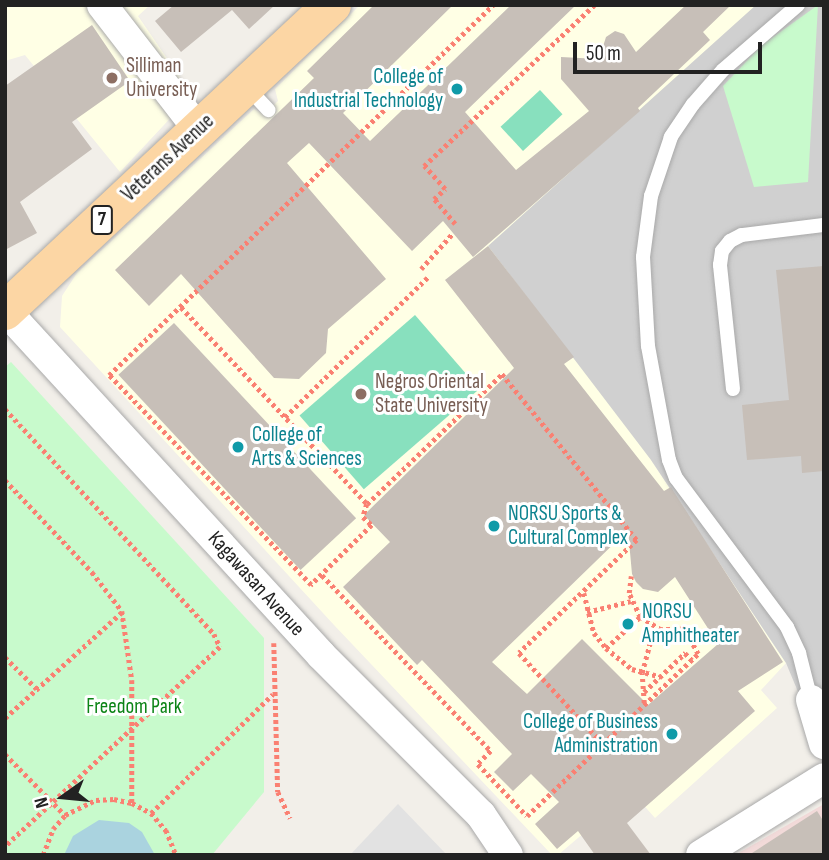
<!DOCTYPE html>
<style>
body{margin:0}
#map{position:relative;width:829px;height:860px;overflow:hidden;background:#f2efe9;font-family:"Sofia Sans Condensed",sans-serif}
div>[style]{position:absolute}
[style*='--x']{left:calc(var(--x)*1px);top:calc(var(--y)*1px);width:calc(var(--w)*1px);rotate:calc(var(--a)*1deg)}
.commercial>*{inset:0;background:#f2dad9}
.education>*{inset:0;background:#ffffe5}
.religious>*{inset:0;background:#d0d0d0}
.park>*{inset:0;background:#c8facc}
.pitch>*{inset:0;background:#88e0be;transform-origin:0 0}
.parking>*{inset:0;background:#e2e2e2}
.water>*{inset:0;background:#aad3df}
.building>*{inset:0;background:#c7bfb8;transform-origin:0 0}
.path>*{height:4.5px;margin-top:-2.25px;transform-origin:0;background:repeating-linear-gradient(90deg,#fa8072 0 3.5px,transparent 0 7px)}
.roads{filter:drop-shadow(0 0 2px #a9a9a9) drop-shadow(0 0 2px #a9a9a9)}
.lane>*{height:14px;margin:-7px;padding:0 7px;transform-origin:7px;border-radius:7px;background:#fff}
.street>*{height:30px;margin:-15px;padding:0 15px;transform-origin:15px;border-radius:15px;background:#fff}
.primary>*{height:38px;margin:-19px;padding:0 19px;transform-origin:19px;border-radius:19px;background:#fcd6a4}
.dots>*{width:19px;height:19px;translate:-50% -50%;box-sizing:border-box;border:4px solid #fff;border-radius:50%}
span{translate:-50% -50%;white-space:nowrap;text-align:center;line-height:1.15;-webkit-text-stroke:6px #fff;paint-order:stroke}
.shield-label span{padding:2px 5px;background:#fff;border:2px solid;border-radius:5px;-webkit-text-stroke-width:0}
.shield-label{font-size:19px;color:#222;font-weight:700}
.education-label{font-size:21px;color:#785e54}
.left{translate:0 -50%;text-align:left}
.culture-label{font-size:21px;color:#0d838f}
.right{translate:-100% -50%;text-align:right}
.street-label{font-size:21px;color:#222}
.park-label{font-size:21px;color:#0c8416}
.frame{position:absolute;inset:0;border:7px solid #222;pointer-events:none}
.north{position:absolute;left:28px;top:762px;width:70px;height:70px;-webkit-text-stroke:5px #fff;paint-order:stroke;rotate:255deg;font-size:19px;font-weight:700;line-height:28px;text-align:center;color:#222}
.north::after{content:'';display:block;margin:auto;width:24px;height:32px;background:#222;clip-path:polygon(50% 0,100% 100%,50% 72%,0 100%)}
.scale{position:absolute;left:573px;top:42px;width:189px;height:32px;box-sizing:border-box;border:4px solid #222;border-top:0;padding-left:9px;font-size:21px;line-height:24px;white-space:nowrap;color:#222;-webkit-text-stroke:5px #fff;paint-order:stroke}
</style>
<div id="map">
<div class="commercial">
<div style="clip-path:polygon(824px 804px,824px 855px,735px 855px)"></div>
</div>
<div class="education">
<div style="clip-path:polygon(5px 5px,150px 5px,138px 16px,192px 95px,120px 172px,25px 55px,5px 61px)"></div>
<div style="clip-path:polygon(360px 5px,758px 5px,651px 460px,786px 663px,761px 690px,777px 708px,655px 818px,632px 792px,558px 855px,552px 855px,334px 625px,60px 327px,62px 296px,77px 273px,254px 109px,264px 114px,278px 101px,275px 89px)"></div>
</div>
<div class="religious">
<div style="clip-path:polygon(756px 5px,824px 5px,824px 696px,804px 706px,786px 663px,651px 460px,488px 246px)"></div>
</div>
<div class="park">
<div style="clip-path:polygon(818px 5px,808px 182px,754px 187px,723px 86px,762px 45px)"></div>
<div style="clip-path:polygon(11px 362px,264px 638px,264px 792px,212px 855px,5px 855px,5px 367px)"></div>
</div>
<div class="pitch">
<div style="left:540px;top:90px;width:33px;height:54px;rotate:47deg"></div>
<div style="left:415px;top:315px;width:98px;height:153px;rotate:49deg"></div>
</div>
<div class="parking">
<div style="clip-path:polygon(398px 804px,447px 855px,350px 855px)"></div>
</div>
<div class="water">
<div style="clip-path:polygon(99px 820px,129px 823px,142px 832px,155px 855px,64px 855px,73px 836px)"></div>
</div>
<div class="building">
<div style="clip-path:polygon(174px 5px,275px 5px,249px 29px,232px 10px,181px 52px,155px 21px)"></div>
<div style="clip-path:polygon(374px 5px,453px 5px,343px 113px,370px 141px,511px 5px,576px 5px,465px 112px,516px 170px,589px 111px,561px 79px,561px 57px,599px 59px,606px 37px,615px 31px,624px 34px,636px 52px,686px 5px,731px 5px,703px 32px,710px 40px,638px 108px,640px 111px,473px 257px,443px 221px,412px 251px,309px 143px,287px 163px,386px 279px,328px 329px,326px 353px,299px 379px,274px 378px,181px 274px,149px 306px,115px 270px,314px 78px,307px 71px)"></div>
<div style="clip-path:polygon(92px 25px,130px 81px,72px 122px,92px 149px,20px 202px,37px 233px,5px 250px,5px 86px)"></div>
<div style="clip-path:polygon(evenodd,488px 246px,574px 357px,564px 364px,664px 491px,671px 487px,674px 492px,783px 662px,738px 691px,755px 711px,627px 823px,651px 855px,595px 855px,578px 831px,557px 849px,535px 824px,559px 802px,531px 774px,513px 791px,494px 772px,512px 754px,422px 660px,417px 665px,343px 587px,390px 542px,364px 515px,514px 368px,445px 280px,488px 246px,628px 530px,632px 574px,636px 582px,643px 589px,658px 592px,675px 577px,718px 644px,648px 705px,582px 639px,527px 694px,492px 662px,628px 530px)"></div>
<div style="clip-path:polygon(824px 266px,824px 471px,802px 473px,801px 456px,747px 460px,742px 405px,789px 400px,776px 270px)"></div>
<div style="left:174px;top:323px;width:267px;height:76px;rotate:47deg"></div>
<div style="clip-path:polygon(817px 811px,824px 822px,824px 855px,749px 855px)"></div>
</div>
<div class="path">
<div style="--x:455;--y:224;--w:33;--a:-130"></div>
<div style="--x:434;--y:199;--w:15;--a:-42"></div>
<div style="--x:445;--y:189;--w:31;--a:-132"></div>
<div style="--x:424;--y:166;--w:234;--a:-43.4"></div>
<div style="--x:421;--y:269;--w:48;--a:-48.4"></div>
<div style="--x:181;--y:307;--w:271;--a:46.6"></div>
<div style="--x:367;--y:504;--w:14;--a:107"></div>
<div style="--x:363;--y:517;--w:12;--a:42"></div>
<div style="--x:372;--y:525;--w:86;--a:135.5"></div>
<div style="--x:311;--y:585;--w:291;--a:-133.9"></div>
<div style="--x:109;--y:375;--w:533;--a:-43.94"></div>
<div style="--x:5;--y:409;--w:307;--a:47.1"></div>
<div style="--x:214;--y:634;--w:14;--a:65"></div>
<div style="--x:220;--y:647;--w:294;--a:137.1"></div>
<div style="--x:285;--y:417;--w:200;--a:-44.4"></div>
<div style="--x:5;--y:480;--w:127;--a:46.6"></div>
<div style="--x:92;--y:572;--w:49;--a:52.4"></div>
<div style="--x:122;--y:611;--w:70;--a:81.8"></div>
<div style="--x:132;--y:680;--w:123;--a:90"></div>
<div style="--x:367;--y:504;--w:187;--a:-43.9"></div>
<div style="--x:502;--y:374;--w:214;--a:50.9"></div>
<div style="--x:637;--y:540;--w:163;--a:136.2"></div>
<div style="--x:519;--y:653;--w:122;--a:47.3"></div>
<div style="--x:322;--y:575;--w:244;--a:46.2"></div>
<div style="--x:491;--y:751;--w:18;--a:135"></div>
<div style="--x:478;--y:764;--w:71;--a:46.7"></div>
<div style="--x:527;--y:816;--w:236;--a:-43.5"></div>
<div style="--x:698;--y:654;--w:29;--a:-119"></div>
<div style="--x:684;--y:629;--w:23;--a:178"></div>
<div style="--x:661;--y:630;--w:25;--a:-148"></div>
<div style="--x:640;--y:617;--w:26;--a:-115"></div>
<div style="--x:629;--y:593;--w:17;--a:-83"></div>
<div style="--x:584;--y:593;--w:41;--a:76"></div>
<div style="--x:594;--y:633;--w:19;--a:51"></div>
<div style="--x:606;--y:648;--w:33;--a:39"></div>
<div style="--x:632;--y:669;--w:30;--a:15"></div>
<div style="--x:587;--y:612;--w:45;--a:-14"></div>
<div style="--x:274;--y:643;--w:149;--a:88.5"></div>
<div style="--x:278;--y:792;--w:29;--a:65"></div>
<div style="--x:606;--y:648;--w:46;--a:-42.4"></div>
<div style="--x:5;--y:657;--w:45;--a:45"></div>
<div style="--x:644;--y:692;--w:57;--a:-43.6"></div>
<div style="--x:685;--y:653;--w:10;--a:45"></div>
<div style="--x:644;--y:703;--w:30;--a:-94"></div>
<div style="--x:642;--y:673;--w:47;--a:-75.1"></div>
<div style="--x:5;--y:718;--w:158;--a:-42.2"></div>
<div style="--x:5;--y:754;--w:86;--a:45.5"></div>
<div style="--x:151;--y:813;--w:170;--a:-44.3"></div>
<div style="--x:43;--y:855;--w:28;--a:-69"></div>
<div style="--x:53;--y:829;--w:18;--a:-49"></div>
<div style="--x:65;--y:815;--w:34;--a:-26"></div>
<div style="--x:96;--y:800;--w:18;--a:-3"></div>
<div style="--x:114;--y:799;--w:18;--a:13"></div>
<div style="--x:132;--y:803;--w:21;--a:28"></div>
<div style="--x:151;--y:813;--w:23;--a:49"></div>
<div style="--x:166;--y:830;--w:27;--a:68"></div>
</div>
<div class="roads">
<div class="lane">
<div style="--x:798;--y:5;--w:99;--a:139.1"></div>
<div style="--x:723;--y:70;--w:45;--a:131.4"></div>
<div style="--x:693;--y:104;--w:40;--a:124"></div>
<div style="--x:671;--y:137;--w:62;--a:108.7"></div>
<div style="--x:651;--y:196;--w:62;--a:97.5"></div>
<div style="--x:643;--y:257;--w:89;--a:86.8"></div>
<div style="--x:648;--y:346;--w:116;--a:79.6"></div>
<div style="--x:669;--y:460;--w:19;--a:69"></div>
<div style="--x:676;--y:478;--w:186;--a:53.3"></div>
<div style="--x:787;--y:627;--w:29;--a:65"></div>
<div style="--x:799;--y:653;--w:49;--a:75.7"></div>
<div style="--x:246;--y:86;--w:33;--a:47"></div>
<div style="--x:733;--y:389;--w:125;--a:-96"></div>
<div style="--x:720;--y:265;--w:14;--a:-82"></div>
<div style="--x:722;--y:251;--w:13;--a:-51"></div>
<div style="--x:730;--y:241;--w:13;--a:-27"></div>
<div style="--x:742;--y:235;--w:83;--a:-7"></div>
</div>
<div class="street">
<div style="--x:102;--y:5;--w:157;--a:52.3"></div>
<div style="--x:6;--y:311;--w:466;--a:47.5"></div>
<div style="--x:321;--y:655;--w:226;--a:45"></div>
<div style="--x:481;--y:815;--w:48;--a:56"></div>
<div style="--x:811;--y:700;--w:46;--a:73.5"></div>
<div style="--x:701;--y:855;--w:145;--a:-32"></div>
</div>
<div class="primary">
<div style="--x:5;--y:311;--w:448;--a:-43.1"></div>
</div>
</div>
<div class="dots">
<div style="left:112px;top:78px;background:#8d6e63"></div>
<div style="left:457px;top:89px;background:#0f9aa8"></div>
<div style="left:361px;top:394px;background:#8d6e63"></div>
<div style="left:238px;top:447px;background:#0f9aa8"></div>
<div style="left:494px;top:526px;background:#0f9aa8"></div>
<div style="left:628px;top:624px;background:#0f9aa8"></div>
<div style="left:672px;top:734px;background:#0f9aa8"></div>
</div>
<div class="shield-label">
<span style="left:102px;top:220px">7</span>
</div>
<div class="education-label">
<span class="left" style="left:126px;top:78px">Silliman<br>University</span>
<span class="left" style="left:375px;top:394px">Negros Oriental<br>State University</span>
</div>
<div class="culture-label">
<span class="right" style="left:443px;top:89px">College of<br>Industrial Technology</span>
<span class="left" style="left:252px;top:447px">College of<br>Arts &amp; Sciences</span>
<span class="left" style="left:508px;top:526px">NORSU Sports &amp;<br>Cultural Complex</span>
<span class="left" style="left:642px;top:624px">NORSU<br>Amphitheater</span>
<span class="right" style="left:658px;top:734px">College of Business<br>Administration</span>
</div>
<div class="street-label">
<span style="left:168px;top:158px;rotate:-43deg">Veterans Avenue</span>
<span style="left:256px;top:584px;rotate:48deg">Kagawasan Avenue</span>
</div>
<div class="park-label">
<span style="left:134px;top:707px">Freedom Park</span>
</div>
<div class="frame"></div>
<div class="north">N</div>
<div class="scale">50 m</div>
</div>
